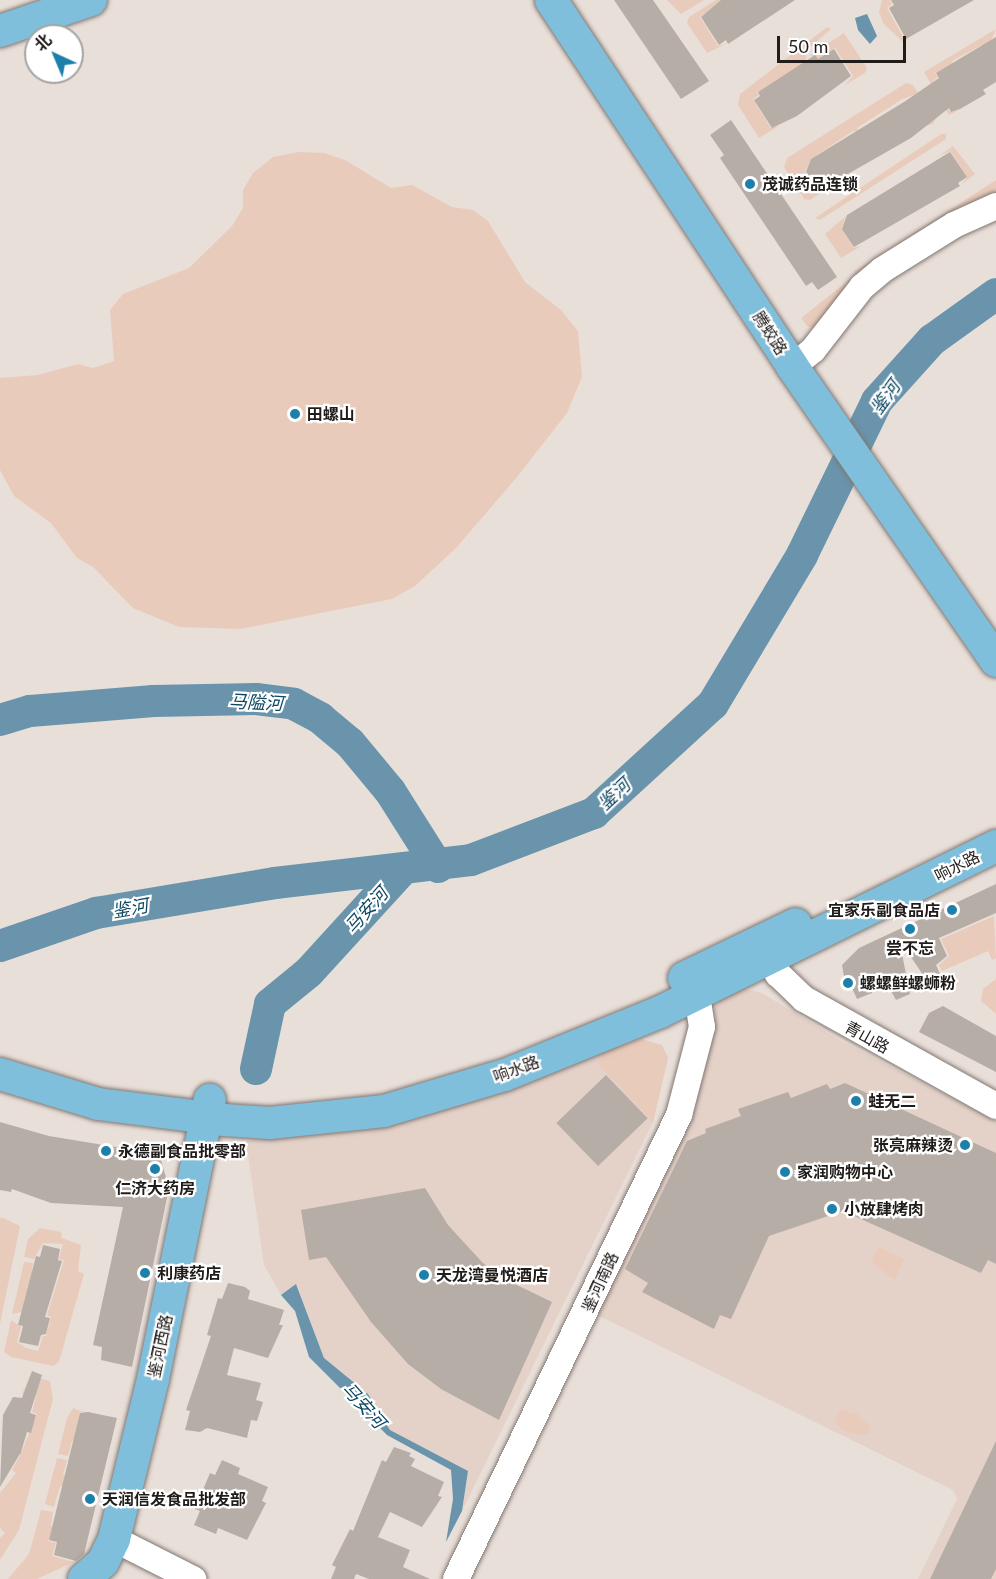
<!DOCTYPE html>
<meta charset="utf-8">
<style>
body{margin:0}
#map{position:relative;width:996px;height:1579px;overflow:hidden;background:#e9dfd9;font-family:Lato,"Noto Sans SC",sans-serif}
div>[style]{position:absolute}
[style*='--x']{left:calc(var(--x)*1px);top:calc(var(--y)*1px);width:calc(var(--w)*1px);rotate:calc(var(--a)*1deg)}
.built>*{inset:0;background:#e4d2c9}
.green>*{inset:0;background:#e9cbbb}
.water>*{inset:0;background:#6994ac}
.river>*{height:32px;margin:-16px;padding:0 16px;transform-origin:16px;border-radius:16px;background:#6994ac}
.building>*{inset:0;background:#b7ada7;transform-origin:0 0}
.roads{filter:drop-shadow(0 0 2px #817772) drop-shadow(0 0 2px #817772)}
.minor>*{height:26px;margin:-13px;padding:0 13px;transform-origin:13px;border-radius:13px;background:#fff}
.major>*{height:32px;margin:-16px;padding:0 16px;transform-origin:16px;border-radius:16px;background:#80bfdb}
.dots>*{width:16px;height:16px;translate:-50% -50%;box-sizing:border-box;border:3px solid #fff;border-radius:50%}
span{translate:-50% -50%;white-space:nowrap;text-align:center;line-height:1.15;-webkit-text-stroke:4.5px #fff;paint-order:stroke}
.poi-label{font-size:16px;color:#201c1a;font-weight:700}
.left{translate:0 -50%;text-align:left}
.right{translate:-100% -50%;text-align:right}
.street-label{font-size:16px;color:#201c1a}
.water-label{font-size:18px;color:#0d4862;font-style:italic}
.north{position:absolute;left:24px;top:24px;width:60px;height:60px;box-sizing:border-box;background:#fff;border:2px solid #a6a4a3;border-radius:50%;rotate:316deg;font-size:16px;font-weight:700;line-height:24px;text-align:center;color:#201c1a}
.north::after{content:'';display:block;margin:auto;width:21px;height:27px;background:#1d80ab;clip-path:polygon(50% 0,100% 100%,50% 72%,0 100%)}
.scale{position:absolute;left:777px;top:36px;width:129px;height:27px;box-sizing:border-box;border:3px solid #201c1a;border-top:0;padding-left:8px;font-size:18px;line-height:21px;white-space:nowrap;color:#201c1a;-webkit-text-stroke:4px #fff;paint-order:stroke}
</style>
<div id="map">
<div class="built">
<div style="clip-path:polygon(741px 988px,762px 993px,841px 1041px,996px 1121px,996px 1579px,918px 1579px,957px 1499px,953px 1490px,593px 1313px,712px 1027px,714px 1009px,725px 994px)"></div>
<div style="clip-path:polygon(641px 1039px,662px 1045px,668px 1058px,653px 1122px,462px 1511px,468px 1471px,390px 1430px,368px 1394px,324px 1358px,297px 1285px,281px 1295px,264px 1265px,246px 1141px,379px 1126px)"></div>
</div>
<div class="green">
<div style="clip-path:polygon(667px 0,704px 0,681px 14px)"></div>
<div style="clip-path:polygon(716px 0,722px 0,700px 17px,718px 46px,726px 44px,707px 53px,687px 23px,689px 17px)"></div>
<div style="clip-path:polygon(882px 0,890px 0,892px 4px,887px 8px,905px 40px,915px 37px,903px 42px,883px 23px,879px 12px)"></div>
<div style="clip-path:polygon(827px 27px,831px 29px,807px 50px,805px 66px,757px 92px,759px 95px,753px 99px,771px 128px,779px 126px,759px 138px,738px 105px,740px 94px)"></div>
<div style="clip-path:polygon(996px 29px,990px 44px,984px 48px,982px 45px,952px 61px,955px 66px,935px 73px,938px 77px,933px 81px,950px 112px,959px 110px,949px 115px,924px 72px)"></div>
<div style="clip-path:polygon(844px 33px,867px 68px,865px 73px,845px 85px,853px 76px,835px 48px,818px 59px,810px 55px)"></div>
<div style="clip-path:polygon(906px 83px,913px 85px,935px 119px,933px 124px,923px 127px,931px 121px,914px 95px,902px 99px,857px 128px,859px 132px,853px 131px,811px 159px,805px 172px,818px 192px,827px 189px,810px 200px,804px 199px,784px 167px,787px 158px)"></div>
<div style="clip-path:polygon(941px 134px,946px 134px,946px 139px,820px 220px,815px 218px)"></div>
<div style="clip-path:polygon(953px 146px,975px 174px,961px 185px,967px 177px,950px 151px,939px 156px)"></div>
<div style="clip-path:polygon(299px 152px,324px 153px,345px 160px,391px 188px,412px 185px,452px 207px,473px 210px,488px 221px,525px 282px,561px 310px,578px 331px,582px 377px,567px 413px,517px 477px,456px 548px,415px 586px,392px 599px,240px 629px,179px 627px,133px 608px,93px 567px,77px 558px,51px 523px,14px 496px,0 470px,0 378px,38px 375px,78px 364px,93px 368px,114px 361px,110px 310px,123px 294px,189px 268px,232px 226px,243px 208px,243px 190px,253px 173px,273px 157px)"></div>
<div style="clip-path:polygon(996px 180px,996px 197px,813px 328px,807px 326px,801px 318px,854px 276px,855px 271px)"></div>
<div style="clip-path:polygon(846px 216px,842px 228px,854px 248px,863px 245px,841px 258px,825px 234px)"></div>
<div style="clip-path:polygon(994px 916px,996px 958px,992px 960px,988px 951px,942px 971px,939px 965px,949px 956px,941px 939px)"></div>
<div style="clip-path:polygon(996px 979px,996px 1014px,981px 1001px,983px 989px)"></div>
<div style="clip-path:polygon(641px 1039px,662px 1045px,668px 1058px,653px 1122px,598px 1064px,602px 1054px)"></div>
<div style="clip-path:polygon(1px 1217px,20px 1226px,0 1324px,0 1219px)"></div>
<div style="clip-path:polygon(40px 1228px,61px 1232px,62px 1238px,81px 1245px,78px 1271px,84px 1274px,59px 1362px,53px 1366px,11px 1357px,4px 1352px,11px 1320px,21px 1327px,17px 1342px,26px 1348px,38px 1351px,43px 1336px,46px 1336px,51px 1317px,47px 1315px,64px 1260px,59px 1259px,63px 1244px,43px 1243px,34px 1259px,24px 1257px,28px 1239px)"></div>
<div style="clip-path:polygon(879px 1247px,904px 1259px,895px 1280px,874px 1265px,872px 1259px)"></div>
<div style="clip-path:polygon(24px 1262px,33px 1263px,32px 1271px,36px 1272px,26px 1311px,12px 1314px)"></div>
<div style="clip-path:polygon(30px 1376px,50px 1381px,53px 1399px,19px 1530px,0 1560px,0 1538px,5px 1533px,0 1528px,0 1493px,16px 1473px,12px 1470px,20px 1455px,14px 1451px,22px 1451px,37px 1414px,32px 1412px,36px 1396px,22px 1394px)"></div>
<div style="clip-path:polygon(73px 1408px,86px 1413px,80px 1412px,76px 1440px,72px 1441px,68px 1456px,58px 1454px,67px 1418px)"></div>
<div style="clip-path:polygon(840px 1410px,858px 1414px,871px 1427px,870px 1432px,862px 1436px,842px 1430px,835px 1422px)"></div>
<div style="clip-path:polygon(57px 1458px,67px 1460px,63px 1475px,69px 1476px,66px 1487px,60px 1486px,54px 1507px,45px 1504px)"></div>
<div style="clip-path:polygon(41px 1510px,53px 1512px,51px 1526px,54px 1529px,48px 1541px,56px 1543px,52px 1556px,74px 1562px,37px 1579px,8px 1579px,29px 1554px)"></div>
</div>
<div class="water">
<div style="clip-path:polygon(867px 14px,877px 36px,870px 44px,858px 30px,855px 18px)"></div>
<div style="clip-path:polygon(296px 1284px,324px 1358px,368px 1394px,390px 1430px,468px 1471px,462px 1511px,446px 1542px,453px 1499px,451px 1470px,387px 1435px,309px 1357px,295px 1311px,281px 1295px)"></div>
</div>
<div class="river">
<div style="--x:0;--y:720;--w:31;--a:-17"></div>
<div style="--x:30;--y:711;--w:124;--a:-4.6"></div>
<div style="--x:154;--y:701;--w:102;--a:-1.1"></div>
<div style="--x:256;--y:699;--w:38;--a:7"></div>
<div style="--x:294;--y:704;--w:30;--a:28"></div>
<div style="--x:320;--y:718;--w:39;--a:40"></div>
<div style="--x:350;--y:743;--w:62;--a:50.2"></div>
<div style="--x:390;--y:791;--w:90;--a:57.7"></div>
<div style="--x:0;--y:946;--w:102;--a:-19"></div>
<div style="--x:96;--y:913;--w:181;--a:-9.5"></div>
<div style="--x:275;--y:883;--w:197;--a:-6.7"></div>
<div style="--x:471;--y:860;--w:132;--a:-20.9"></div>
<div style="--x:594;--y:813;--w:161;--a:-42.5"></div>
<div style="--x:713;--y:704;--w:174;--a:-59.1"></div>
<div style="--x:802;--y:555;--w:171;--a:-64"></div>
<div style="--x:877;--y:401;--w:82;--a:-48"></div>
<div style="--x:932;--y:340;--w:79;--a:-35.7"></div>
<div style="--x:256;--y:1069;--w:66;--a:-77.8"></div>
<div style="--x:270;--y:1004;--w:50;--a:-39.4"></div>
<div style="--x:309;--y:972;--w:141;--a:-47.6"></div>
</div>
<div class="building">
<div style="clip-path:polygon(614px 0,653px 0,709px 81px,681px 99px)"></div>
<div style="clip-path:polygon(721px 0,795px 0,728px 44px,726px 40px,719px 45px,701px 17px)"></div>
<div style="clip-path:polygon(891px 0,974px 0,906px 39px,889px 8px,894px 5px)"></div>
<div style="clip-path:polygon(996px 37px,996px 82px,983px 90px,986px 94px,960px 109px,951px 112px,949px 108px,911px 138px,818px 191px,806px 172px,811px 159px,904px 102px,939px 78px,936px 73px)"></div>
<div style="clip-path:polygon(834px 49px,851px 76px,797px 116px,772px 128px,754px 100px,760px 96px,758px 92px,815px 55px,818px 59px)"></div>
<div style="clip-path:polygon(731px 120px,837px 277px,818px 290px,812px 282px,806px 286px,720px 158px,724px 155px,710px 135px)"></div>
<div style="clip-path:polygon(950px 152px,967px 177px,958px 183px,960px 186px,854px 247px,842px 229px,847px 215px)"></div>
<div style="clip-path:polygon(996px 884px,996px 913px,939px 938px,947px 956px,936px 965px,943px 980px,929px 984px,899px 939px,910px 994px,896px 1000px,890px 989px,882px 989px,857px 999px,852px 988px,846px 988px,842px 965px,859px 948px)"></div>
<div style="clip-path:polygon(943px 1006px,996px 1036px,996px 1072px,919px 1032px,929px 1013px)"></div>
<div style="left:606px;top:1075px;width:60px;height:69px;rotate:46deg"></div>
<div style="clip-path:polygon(845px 1083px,996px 1153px,996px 1264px,988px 1260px,981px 1273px,843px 1211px,769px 1236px,731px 1319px,720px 1315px,714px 1329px,642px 1292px,648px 1283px,625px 1269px,687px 1141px,706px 1133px,705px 1129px,741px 1116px,738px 1109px,788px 1092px,791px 1098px,827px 1084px,830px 1089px)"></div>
<div style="clip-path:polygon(0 1122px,49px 1136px,146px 1152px,161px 1160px,169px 1188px,132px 1367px,101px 1360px,102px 1347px,93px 1345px,123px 1207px,51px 1203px,12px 1189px,11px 1192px,0 1190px)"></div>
<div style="clip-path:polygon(425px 1188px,448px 1225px,482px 1262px,500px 1277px,552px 1302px,499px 1420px,441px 1389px,408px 1364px,371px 1322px,326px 1257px,309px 1260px,301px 1210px)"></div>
<div style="clip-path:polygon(43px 1245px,60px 1249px,58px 1260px,62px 1261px,45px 1317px,50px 1318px,46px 1334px,41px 1335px,38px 1346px,19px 1342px,23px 1326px,18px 1325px,36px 1256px,40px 1257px)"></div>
<div style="clip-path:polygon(228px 1283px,245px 1287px,250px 1291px,248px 1299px,284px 1310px,279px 1325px,283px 1325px,268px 1358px,234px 1348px,227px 1375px,261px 1383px,256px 1400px,263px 1402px,257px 1421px,251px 1420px,247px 1438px,207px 1428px,200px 1432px,185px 1430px,190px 1411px,186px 1410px,211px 1336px,207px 1335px,218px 1298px,222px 1299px)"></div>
<div style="clip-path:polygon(32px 1371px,42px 1375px,30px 1413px,36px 1415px,31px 1433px,27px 1432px,21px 1452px,0 1487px,3px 1415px,13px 1397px,22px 1398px)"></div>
<div style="clip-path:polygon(88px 1412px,117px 1418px,84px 1554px,76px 1561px,54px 1555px,57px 1542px,49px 1540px,80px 1413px)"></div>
<div style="clip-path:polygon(996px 1441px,996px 1569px,991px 1579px,930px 1579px)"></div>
<div style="clip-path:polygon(394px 1447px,411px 1453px,409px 1456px,415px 1459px,411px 1466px,444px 1482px,438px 1496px,442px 1497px,422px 1527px,390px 1512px,378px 1537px,410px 1550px,403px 1567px,430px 1579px,369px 1579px,356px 1574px,354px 1579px,331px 1579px,336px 1567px,332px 1565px,350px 1529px,353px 1531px,382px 1460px,386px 1462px)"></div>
<div style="clip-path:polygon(222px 1460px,240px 1468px,238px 1474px,268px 1487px,262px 1501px,266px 1503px,247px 1540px,218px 1528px,216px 1534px,194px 1525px,200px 1511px,195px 1509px,210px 1473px,215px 1475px)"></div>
</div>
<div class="roads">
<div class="minor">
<div style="--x:802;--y:359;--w:14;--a:-39"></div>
<div style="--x:813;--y:350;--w:80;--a:-52.1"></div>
<div style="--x:862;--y:287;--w:26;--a:-40"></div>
<div style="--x:882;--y:270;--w:85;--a:-32"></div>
<div style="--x:954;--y:225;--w:46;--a:-24.3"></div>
<div style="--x:760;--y:942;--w:37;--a:61"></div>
<div style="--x:778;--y:974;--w:36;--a:44"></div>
<div style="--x:804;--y:999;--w:220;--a:29.1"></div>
<div style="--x:114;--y:1539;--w:89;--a:26.9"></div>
<div style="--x:456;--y:1579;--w:515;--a:-64.33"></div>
<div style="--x:679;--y:1115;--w:91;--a:-75.4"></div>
<div style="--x:702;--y:1027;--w:32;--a:-99"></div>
<div style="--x:697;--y:995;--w:19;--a:-115"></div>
</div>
<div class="major">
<div style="--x:551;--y:0;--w:438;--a:56.6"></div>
<div style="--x:792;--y:366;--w:359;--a:55.3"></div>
<div style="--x:0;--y:31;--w:96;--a:-18.8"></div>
<div style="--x:684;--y:978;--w:124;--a:-25.7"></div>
<div style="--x:0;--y:1074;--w:102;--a:17"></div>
<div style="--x:98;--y:1104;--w:127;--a:7.2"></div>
<div style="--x:224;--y:1120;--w:46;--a:3.7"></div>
<div style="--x:270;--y:1123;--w:115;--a:-6"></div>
<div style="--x:384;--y:1111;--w:126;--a:-16.6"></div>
<div style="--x:505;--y:1075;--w:167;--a:-22.1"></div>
<div style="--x:660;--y:1012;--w:375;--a:-26.3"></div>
<div style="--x:84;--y:1579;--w:25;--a:-42"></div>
<div style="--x:103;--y:1562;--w:25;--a:-64"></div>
<div style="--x:114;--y:1539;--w:165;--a:-76.3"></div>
<div style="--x:153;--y:1379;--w:285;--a:-78.5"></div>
</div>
</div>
<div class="dots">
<div style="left:750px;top:184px;background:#1d80ab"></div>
<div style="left:295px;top:414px;background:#1d80ab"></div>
<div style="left:952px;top:910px;background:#1d80ab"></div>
<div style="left:910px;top:929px;background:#1d80ab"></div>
<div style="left:848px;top:983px;background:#1d80ab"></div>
<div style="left:856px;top:1101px;background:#1d80ab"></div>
<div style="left:965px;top:1145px;background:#1d80ab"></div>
<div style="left:106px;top:1151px;background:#1d80ab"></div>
<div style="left:155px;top:1169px;background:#1d80ab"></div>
<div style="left:785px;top:1172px;background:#1d80ab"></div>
<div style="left:832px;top:1209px;background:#1d80ab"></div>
<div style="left:145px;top:1273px;background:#1d80ab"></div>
<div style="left:424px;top:1275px;background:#1d80ab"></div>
<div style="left:90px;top:1499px;background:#1d80ab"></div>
</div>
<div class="poi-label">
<span class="left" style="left:762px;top:184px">茂诚药品连锁</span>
<span class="left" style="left:307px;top:414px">田螺山</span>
<span class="right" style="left:940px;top:910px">宜家乐副食品店</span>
<span style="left:910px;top:948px">尝不忘</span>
<span class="left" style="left:860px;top:983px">螺螺鲜螺蛳粉</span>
<span class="left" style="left:868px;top:1101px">蛙无二</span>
<span class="right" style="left:953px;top:1145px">张亮麻辣烫</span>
<span class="left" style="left:118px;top:1151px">永德副食品批零部</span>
<span class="left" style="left:797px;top:1172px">家润购物中心</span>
<span style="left:155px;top:1188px">仁济大药房</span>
<span class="left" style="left:844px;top:1209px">小放肆烤肉</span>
<span class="left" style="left:157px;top:1273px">利康药店</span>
<span class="left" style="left:436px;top:1275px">天龙湾曼悦酒店</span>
<span class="left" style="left:102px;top:1499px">天润信发食品批发部</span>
</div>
<div class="street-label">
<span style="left:770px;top:333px;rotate:57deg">腾蛟路</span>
<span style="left:957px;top:866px;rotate:-27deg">响水路</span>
<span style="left:867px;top:1037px;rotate:29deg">青山路</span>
<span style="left:516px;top:1069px;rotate:-20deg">响水路</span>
<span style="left:600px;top:1282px;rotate:-65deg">鉴河南路</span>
<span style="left:160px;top:1346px;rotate:-78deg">鉴河西路</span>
</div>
<div class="water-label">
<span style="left:885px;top:397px;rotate:-54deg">鉴河</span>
<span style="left:256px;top:702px;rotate:3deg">马隘河</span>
<span style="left:614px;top:794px;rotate:-43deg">鉴河</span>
<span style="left:130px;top:908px;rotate:-10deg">鉴河</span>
<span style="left:366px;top:910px;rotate:-48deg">马安河</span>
<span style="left:364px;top:1405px;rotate:48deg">马安河</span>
</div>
<div class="north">北</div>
<div class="scale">50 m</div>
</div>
